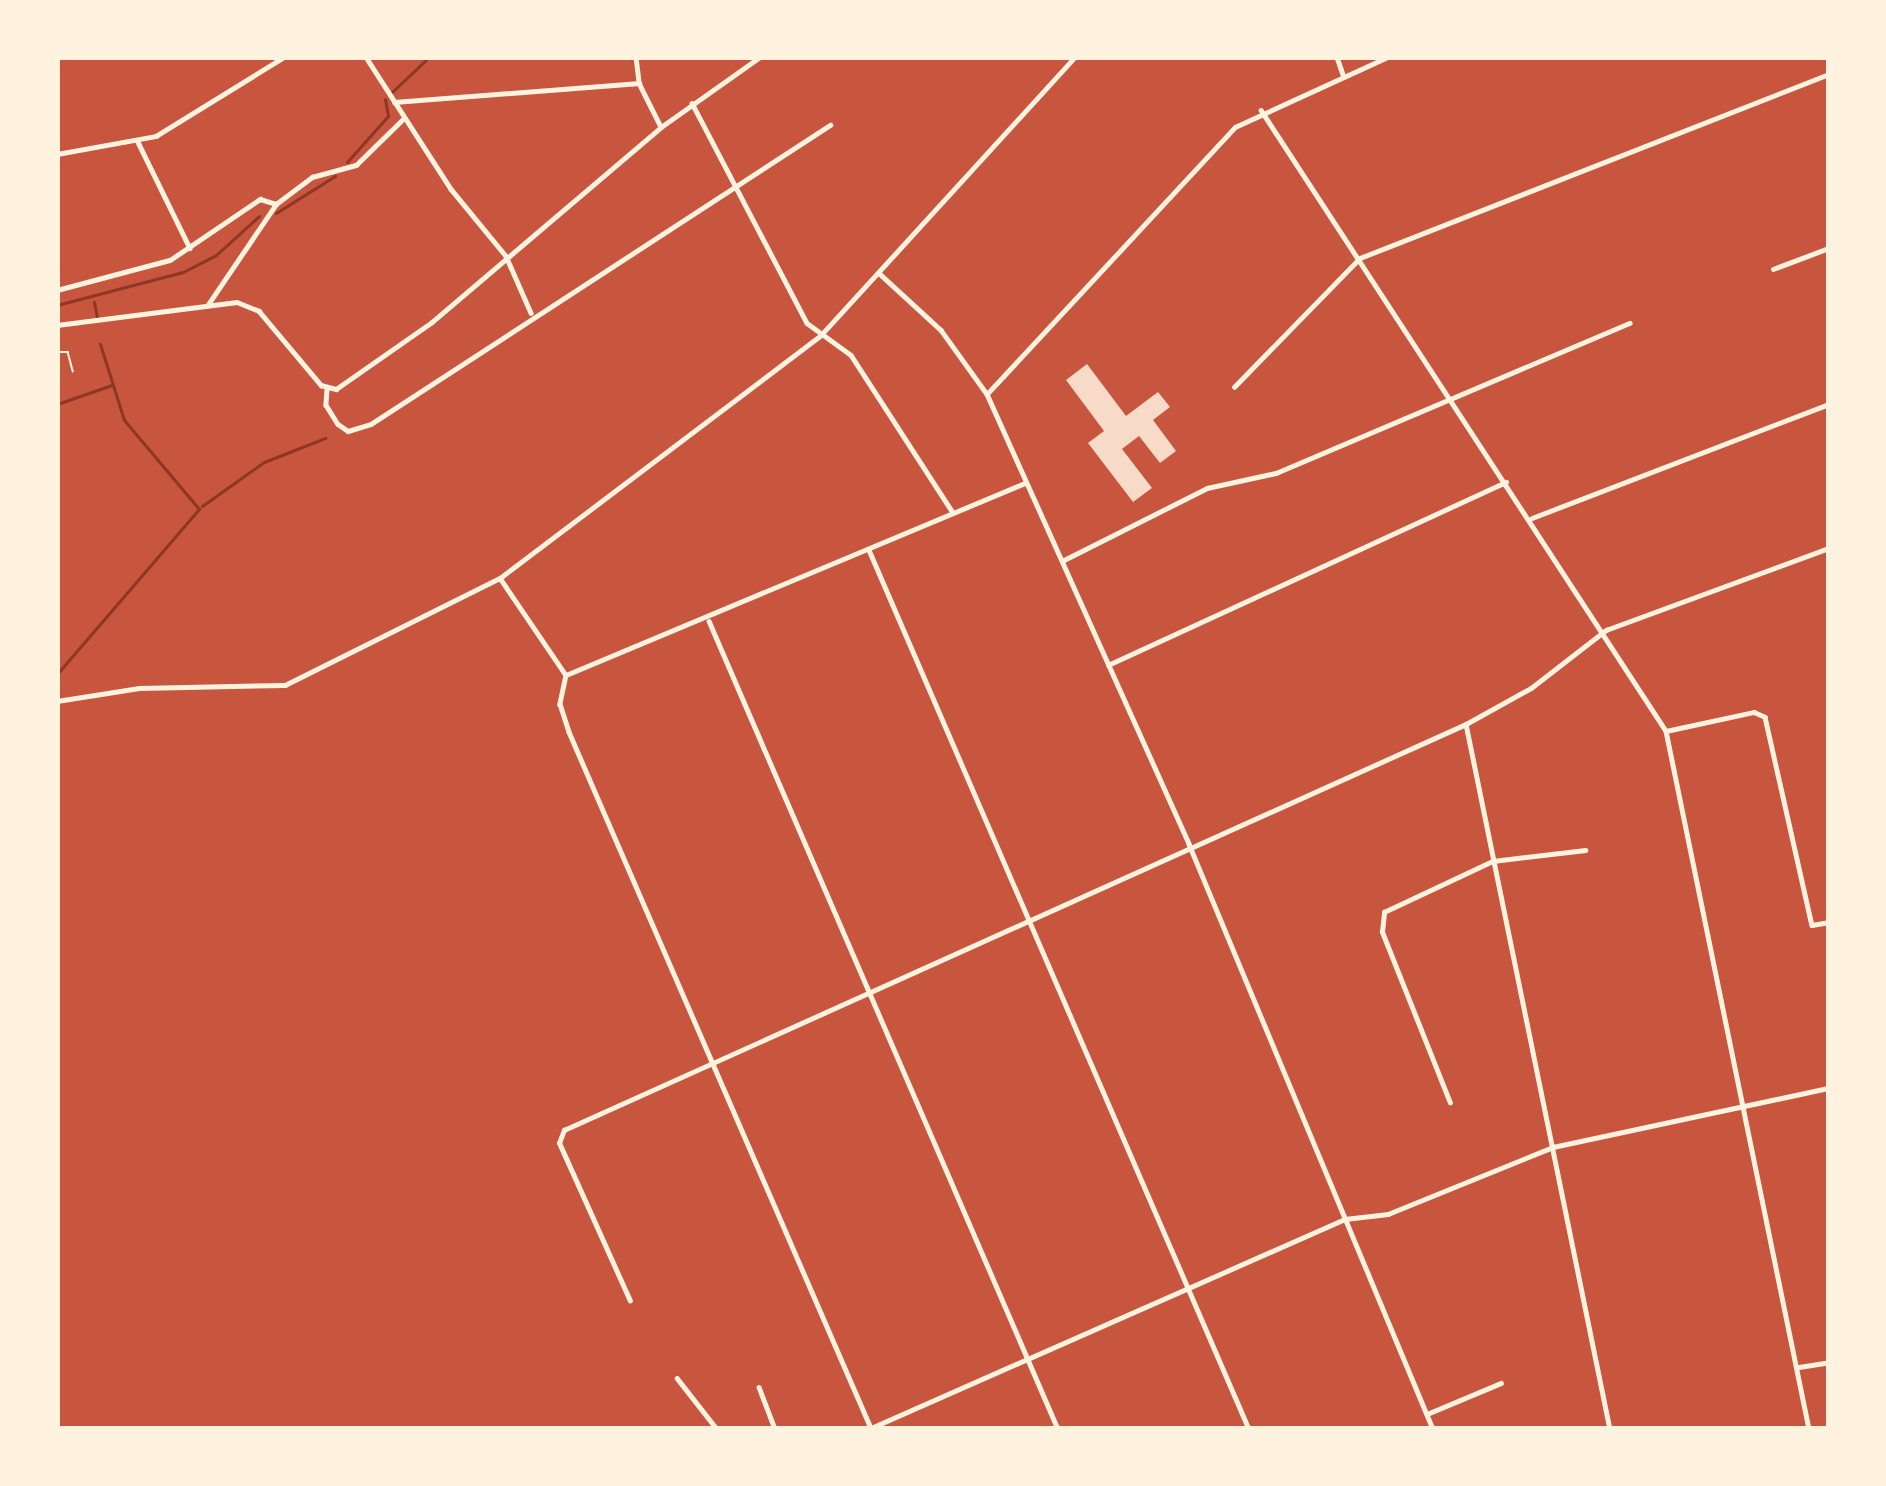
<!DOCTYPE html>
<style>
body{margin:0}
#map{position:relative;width:1886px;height:1486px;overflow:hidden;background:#c8553d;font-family:Lato,sans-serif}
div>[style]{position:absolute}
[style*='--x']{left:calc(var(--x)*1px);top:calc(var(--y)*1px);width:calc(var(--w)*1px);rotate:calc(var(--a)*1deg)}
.stream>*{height:3px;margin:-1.5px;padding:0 1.5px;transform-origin:1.5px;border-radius:1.5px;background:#8f3625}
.building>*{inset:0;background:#f7dbc8}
.service>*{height:1.5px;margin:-0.75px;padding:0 0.75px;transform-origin:0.75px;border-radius:0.75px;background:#fff3e0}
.minor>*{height:4.5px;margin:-2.25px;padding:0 2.25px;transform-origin:2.25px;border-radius:2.25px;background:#fff3e0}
.tertiary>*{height:4.5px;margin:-2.25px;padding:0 2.25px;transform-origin:2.25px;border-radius:2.25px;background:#fff3e0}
span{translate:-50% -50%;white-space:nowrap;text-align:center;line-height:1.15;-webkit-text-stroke:12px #fff3e0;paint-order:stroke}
.frame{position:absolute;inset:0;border:60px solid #fff3e0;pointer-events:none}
</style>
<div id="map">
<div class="stream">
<div style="--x:392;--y:92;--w:51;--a:-43.4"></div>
<div style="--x:347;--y:162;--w:62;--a:-48.3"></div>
<div style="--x:388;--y:116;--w:17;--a:-100"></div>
<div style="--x:276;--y:213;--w:70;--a:-32.1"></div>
<div style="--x:94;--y:302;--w:16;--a:79"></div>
<div style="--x:57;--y:305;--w:130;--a:-14.7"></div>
<div style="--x:183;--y:272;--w:37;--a:-27"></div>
<div style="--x:216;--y:255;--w:58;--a:-42.2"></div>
<div style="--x:57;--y:404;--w:58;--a:-19.1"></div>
<div style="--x:202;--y:506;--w:76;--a:-35.4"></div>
<div style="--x:264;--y:462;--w:66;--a:-21.5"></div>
<div style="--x:57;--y:674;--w:218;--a:-49.3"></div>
<div style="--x:199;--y:509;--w:116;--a:-130.1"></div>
<div style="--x:124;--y:420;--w:80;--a:-107.5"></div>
</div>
<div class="building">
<div style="clip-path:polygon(1087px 364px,1126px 416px,1158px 392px,1170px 407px,1153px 420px,1176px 451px,1160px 463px,1139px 436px,1122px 449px,1152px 488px,1133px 502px,1088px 443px,1104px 431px,1066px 380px)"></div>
</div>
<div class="service">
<div style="--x:57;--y:352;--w:11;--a:0"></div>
<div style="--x:68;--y:352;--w:20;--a:75"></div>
</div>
<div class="minor">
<div style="--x:366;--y:57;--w:157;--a:57.2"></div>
<div style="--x:451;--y:189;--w:87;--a:50.6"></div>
<div style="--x:506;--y:256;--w:62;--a:66.3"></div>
<div style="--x:636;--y:57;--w:26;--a:83"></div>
<div style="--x:639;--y:83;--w:49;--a:63.4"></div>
<div style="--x:1337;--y:57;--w:18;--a:71"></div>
<div style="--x:394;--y:102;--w:246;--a:-4.4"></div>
<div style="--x:692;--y:103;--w:248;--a:62.4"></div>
<div style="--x:807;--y:323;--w:54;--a:36"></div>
<div style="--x:851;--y:355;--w:186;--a:57.1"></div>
<div style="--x:1261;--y:110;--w:741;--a:56.89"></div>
<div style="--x:1666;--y:731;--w:712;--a:78.42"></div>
<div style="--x:138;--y:142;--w:118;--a:63.9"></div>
<div style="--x:57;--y:154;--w:101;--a:-10.3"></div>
<div style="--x:156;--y:136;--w:150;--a:-31.7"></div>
<div style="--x:1773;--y:269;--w:60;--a:-20.6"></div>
<div style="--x:880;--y:274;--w:83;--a:42.6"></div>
<div style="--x:941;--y:330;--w:79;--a:54.3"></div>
<div style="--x:987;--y:394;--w:493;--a:65.8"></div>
<div style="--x:1189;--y:844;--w:634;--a:67.36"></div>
<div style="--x:57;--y:290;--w:117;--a:-14.9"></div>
<div style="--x:170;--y:260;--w:109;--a:-34.1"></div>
<div style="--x:260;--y:199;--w:17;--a:17"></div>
<div style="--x:207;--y:306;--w:123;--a:-55.9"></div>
<div style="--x:276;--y:204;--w:45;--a:-36.9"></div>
<div style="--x:312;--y:177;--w:46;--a:-15.3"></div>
<div style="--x:356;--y:165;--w:67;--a:-44.4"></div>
<div style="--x:1234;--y:387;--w:180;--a:-45.7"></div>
<div style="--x:1360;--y:258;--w:504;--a:-21.42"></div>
<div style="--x:327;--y:389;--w:16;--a:94"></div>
<div style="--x:326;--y:405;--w:22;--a:58"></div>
<div style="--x:338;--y:424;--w:12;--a:35"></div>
<div style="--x:348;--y:431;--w:24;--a:-17"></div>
<div style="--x:371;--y:424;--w:548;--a:-33.08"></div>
<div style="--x:987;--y:394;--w:364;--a:-47.1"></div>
<div style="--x:1235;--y:127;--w:168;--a:-24.6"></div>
<div style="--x:1532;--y:518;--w:318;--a:-21"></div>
<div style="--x:869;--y:550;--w:958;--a:66.62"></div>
<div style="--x:1062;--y:561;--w:162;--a:-26.7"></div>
<div style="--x:1207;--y:488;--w:71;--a:-12.3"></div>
<div style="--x:1276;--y:473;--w:384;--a:-23"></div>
<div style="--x:500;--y:578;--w:117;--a:55.8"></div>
<div style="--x:709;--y:621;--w:880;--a:66.64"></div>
<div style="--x:1108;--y:665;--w:438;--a:-24.7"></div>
<div style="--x:566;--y:675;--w:30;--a:102"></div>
<div style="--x:560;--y:704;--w:29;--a:72"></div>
<div style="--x:569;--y:732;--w:756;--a:66.55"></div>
<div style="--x:566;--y:675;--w:498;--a:-22.7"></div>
<div style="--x:1466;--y:724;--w:720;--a:78.46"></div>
<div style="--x:1666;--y:731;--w:90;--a:-12.2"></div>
<div style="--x:1754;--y:712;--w:12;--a:24"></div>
<div style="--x:1765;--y:717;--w:213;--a:77.3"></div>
<div style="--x:1812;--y:925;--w:17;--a:-10"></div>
<div style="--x:1450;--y:1103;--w:184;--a:-111.7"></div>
<div style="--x:1382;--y:932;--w:20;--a:-84"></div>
<div style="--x:1384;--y:912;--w:120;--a:-25.1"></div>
<div style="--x:1493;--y:861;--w:93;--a:-6.8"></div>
<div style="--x:630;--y:1301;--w:173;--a:-114.2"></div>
<div style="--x:559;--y:1143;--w:14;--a:-69"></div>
<div style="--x:564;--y:1130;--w:989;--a:-24.23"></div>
<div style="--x:1466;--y:724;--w:74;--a:-29"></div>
<div style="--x:1531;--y:688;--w:95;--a:-37.7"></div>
<div style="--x:1606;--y:630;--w:238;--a:-20.2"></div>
<div style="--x:1799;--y:1367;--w:30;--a:-9"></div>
<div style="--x:677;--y:1378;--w:65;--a:51.9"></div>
<div style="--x:759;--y:1387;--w:45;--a:69.1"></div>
<div style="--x:1427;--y:1414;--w:80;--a:-22.7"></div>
<div style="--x:871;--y:1428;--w:518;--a:-23.79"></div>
<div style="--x:1345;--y:1219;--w:43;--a:-6.6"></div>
<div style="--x:1388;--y:1214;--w:178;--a:-22.1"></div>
<div style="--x:1553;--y:1147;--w:282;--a:-12.1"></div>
</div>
<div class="tertiary">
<div style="--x:57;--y:325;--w:181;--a:-7.3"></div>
<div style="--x:237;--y:302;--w:24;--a:22"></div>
<div style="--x:259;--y:311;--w:97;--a:50"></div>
<div style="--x:321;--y:385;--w:16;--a:15"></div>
<div style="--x:336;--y:389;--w:117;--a:-34.9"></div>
<div style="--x:432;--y:322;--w:301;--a:-40.4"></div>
<div style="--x:661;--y:127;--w:121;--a:-35.3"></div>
<div style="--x:57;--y:701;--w:83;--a:-9"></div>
<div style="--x:139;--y:688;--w:146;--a:-1.2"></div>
<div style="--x:285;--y:685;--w:240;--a:-26.5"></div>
<div style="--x:500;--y:578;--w:403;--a:-37.1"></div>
<div style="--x:821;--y:335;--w:377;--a:-47.6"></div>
</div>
<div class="frame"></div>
</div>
